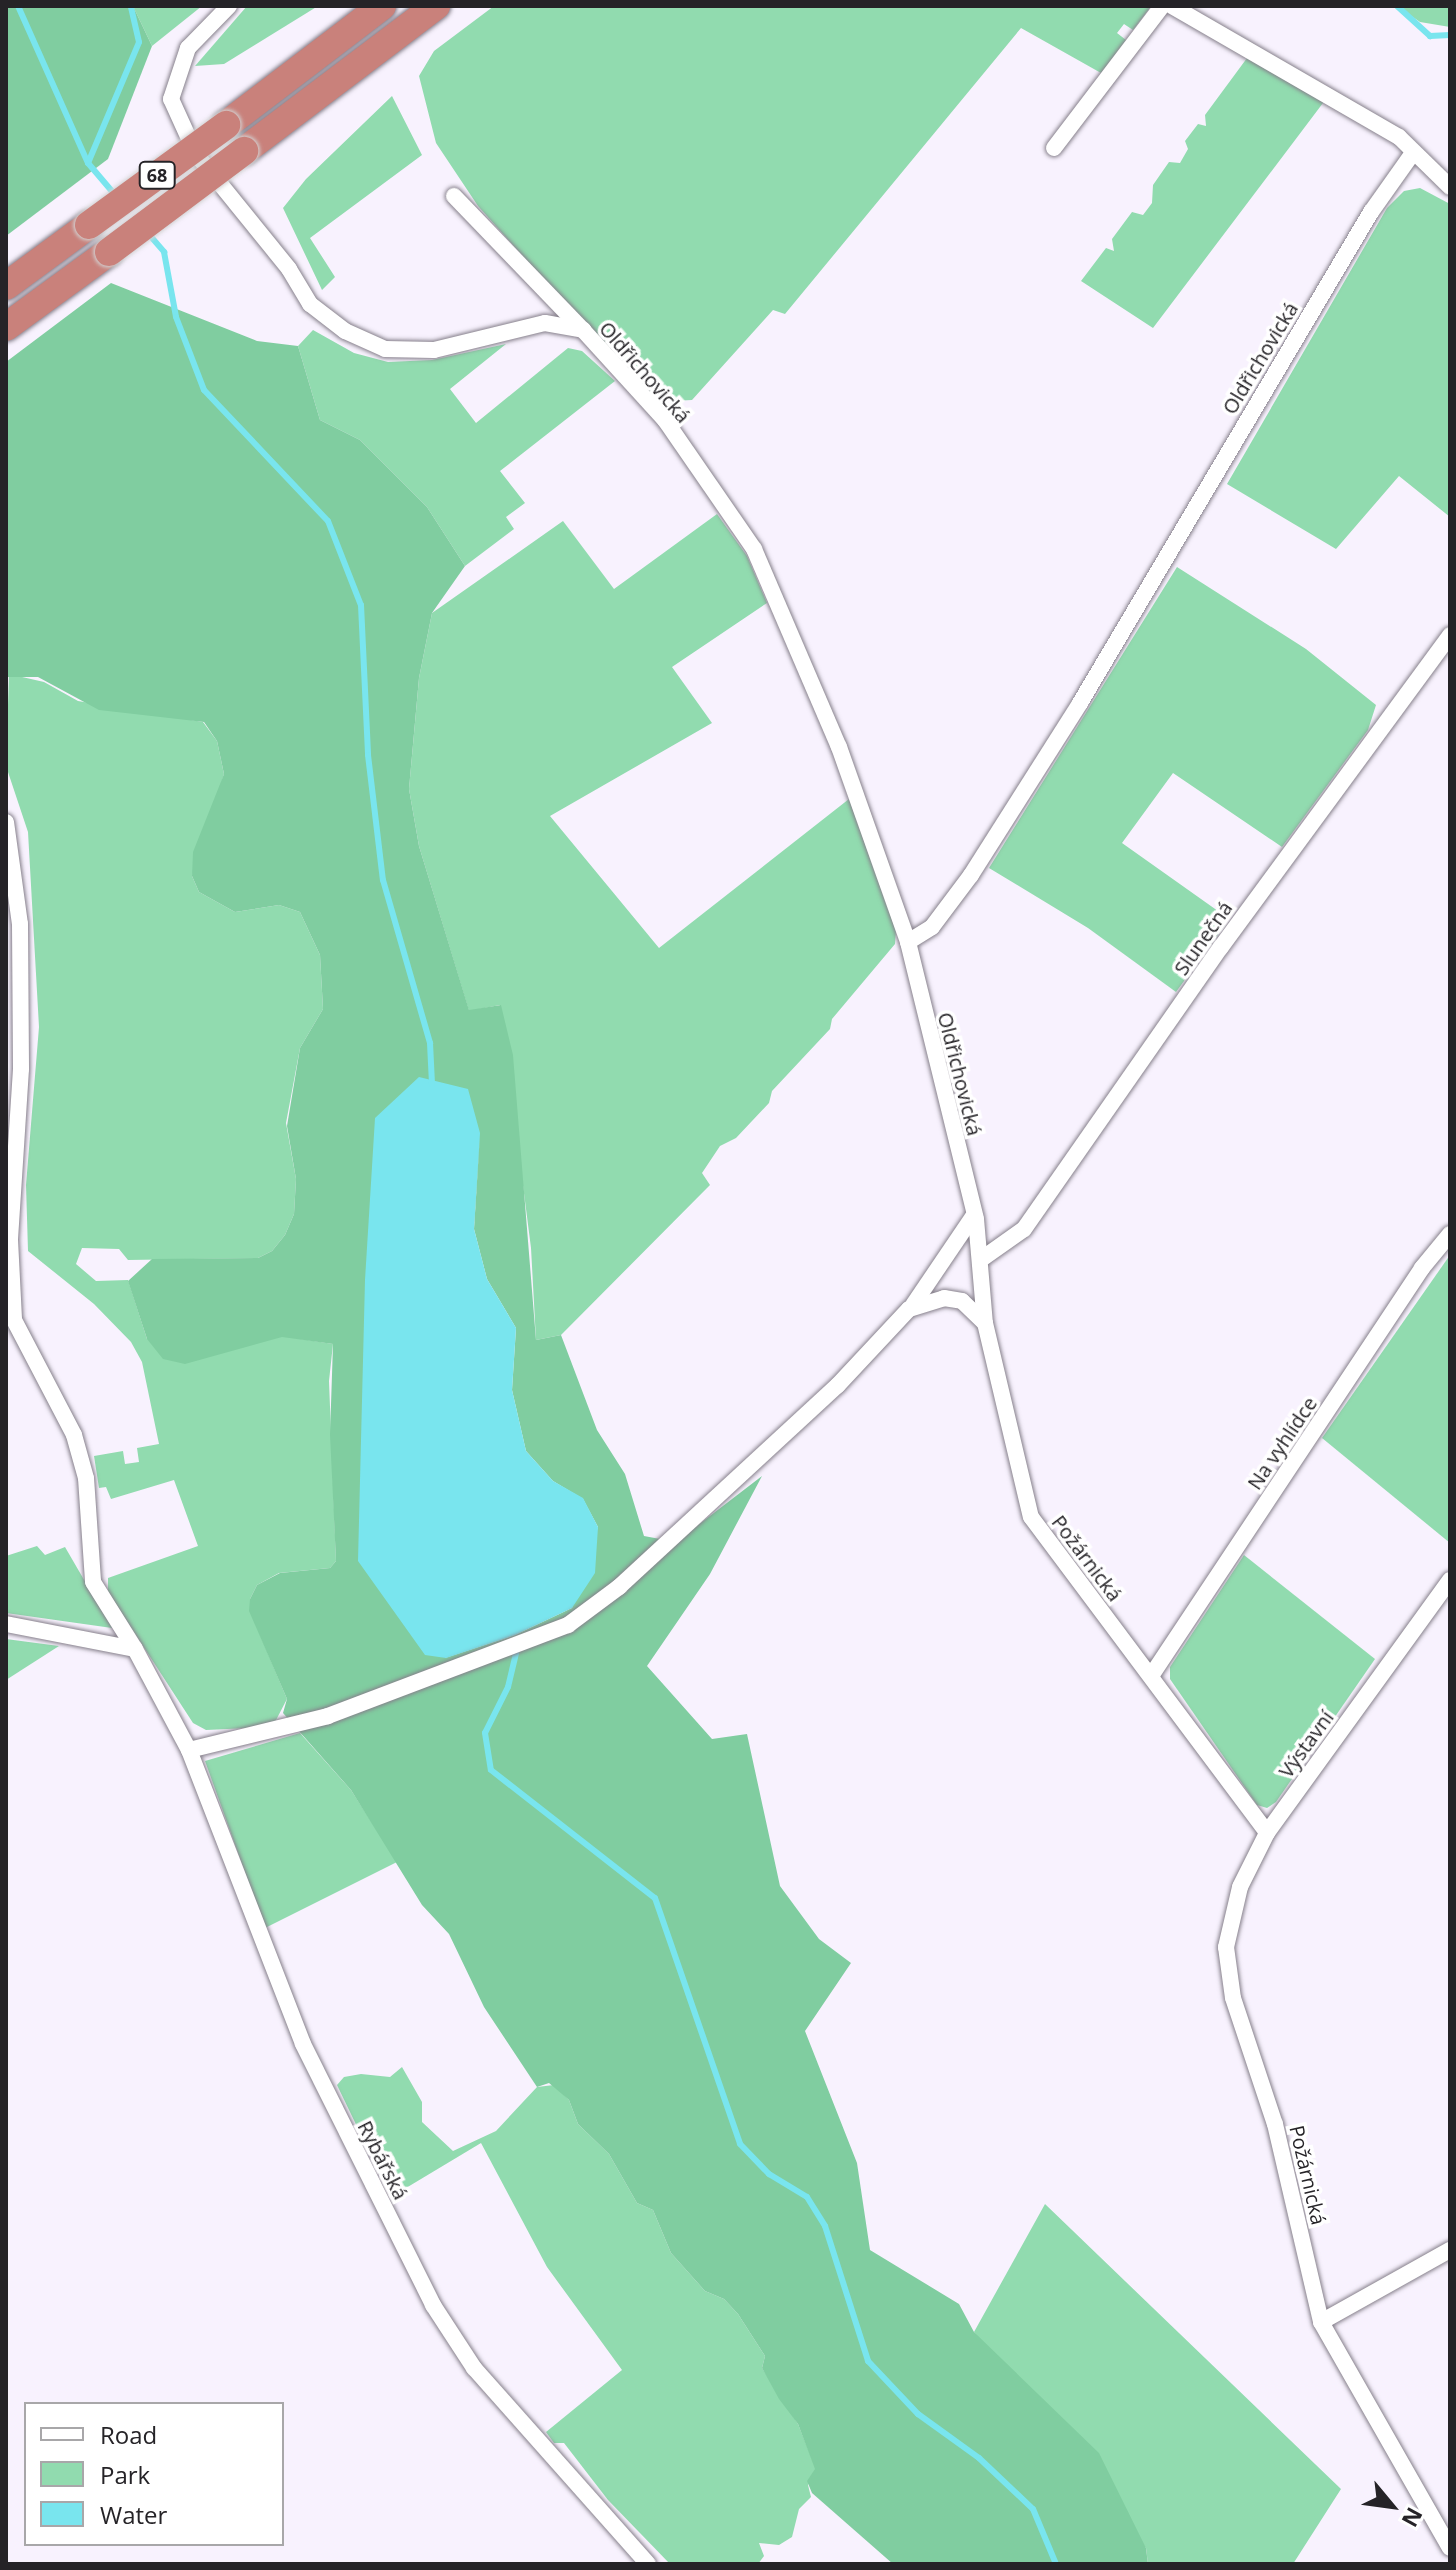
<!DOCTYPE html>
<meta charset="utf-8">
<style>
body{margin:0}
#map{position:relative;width:1456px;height:2570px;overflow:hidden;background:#f8f2fe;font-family:"Open Sans",sans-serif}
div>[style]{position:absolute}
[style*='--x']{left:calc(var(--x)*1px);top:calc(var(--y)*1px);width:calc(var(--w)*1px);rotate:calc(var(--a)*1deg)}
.green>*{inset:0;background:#91dbaf}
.forest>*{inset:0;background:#80cda0}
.water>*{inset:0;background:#79e5ee}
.stream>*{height:6px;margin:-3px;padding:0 3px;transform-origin:3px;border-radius:3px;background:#79e5ee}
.roads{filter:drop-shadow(0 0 2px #86808b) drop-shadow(0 0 2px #86808b)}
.street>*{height:16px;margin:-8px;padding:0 8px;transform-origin:8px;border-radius:8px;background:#fff}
.highway>*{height:28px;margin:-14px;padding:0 14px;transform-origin:14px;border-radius:14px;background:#c9817b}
.bridges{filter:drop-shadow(0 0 2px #d3d3d4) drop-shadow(0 0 2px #d3d3d4)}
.highway-bridge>*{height:28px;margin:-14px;padding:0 14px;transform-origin:14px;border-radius:14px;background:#c9817b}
span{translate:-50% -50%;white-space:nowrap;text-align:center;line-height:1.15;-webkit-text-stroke:7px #fff;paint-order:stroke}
.shield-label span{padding:2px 6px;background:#fff;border:2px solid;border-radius:6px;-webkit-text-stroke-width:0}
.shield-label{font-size:18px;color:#252327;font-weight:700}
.street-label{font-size:20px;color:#252327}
.frame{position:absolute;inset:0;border:8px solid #252327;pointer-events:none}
.legend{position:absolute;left:24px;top:2402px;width:260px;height:144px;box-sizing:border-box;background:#fff;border:2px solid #a8a7a9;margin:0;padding:10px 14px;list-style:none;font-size:24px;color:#252327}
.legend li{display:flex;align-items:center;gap:16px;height:40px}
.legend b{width:40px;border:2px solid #a8a7a9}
.north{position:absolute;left:1352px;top:2466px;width:80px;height:80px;-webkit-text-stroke:6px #fff;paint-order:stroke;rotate:119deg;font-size:22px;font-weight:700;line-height:32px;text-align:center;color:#252327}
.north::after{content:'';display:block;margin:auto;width:28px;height:36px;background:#252327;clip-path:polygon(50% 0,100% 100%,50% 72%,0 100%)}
</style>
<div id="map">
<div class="green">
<div style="clip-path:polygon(133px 6px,202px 6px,152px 46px)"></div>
<div style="clip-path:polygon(247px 6px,318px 6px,224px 64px,195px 66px)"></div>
<div style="clip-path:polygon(494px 6px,1148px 6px,1149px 9px,1133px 30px,1124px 24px,1117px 33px,1126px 40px,1101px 73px,1021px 28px,785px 314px,773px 310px,692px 400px,672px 401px,656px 398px,530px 264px,478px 206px,436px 143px,419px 76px,434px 51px)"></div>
<div style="clip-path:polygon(1397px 6px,1450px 6px,1450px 27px,1420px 22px)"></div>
<div style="clip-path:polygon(1250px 54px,1326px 99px,1153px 328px,1081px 281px,1106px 248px,1114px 251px,1112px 239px,1132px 212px,1143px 215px,1152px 203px,1153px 185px,1169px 162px,1180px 163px,1188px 149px,1185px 141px,1198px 124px,1206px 126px,1205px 115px)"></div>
<div style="clip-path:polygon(392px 96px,422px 155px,310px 238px,335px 277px,322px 290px,283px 208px,306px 179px)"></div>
<div style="clip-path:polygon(1420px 188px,1450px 204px,1450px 517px,1399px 476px,1336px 549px,1227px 484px,1387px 208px,1404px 191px)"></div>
<div style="clip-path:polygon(313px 330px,354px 353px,388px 362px,432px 360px,506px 344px,450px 389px,476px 423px,568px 348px,582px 351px,615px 381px,500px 471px,525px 503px,506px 517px,514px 529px,465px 566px,427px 507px,360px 440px,320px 420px,298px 346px)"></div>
<div style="clip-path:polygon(717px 514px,747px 556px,767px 603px,672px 667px,712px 723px,550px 816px,659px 948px,849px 799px,896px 930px,895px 944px,832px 1019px,830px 1029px,772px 1091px,769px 1103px,736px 1138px,720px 1146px,702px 1173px,710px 1185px,561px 1335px,536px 1340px,531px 1248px,500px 1005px,469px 1011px,419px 846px,409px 789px,419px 678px,432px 613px,563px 521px,614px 589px)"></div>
<div style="clip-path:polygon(1177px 567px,1306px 649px,1376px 705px,1368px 730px,1282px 847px,1173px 773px,1122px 843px,1225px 916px,1225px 925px,1176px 992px,1088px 928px,989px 868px)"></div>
<div style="clip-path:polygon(9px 674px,44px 682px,78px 701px,203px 722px,217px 741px,224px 774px,192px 876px,199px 892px,235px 912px,279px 905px,300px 912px,320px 955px,323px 1009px,300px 1048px,286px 1123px,296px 1179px,294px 1214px,285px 1235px,272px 1251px,258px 1258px,128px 1260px,119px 1249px,82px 1248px,76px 1264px,96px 1281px,128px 1280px,147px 1339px,243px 1345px,282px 1336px,333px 1344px,329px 1381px,336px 1561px,330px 1568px,279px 1573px,257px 1585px,250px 1599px,250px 1611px,287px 1699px,275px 1722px,249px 1728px,206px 1730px,193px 1723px,108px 1592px,108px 1578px,198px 1546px,174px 1480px,111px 1499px,106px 1487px,99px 1488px,94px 1456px,123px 1451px,125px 1464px,139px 1462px,137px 1448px,159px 1444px,142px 1362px,131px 1342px,94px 1304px,28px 1251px,26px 1185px,39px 1027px,28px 832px,6px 766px)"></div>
<div style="clip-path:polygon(1450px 1255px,1450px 1543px,1322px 1438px)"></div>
<div style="clip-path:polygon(37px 1546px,45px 1555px,65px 1547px,112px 1628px,6px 1613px,6px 1556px)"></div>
<div style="clip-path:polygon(1244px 1555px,1375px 1659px,1276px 1802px,1267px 1808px,1257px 1805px,1170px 1679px,1170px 1667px)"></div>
<div style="clip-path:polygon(6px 1639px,59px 1646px,6px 1680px)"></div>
<div style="clip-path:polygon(300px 1733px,351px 1790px,397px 1862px,265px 1928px,205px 1761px)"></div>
<div style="clip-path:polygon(402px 2067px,422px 2102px,422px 2122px,453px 2151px,496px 2131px,537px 2087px,554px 2085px,569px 2100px,578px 2124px,609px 2154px,637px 2203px,653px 2210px,671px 2253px,705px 2291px,724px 2299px,738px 2314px,765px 2356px,762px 2368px,798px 2424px,816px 2469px,808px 2485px,811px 2497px,799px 2509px,792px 2537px,779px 2545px,759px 2543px,764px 2556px,758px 2564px,670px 2564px,608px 2500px,564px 2443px,554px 2443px,546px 2432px,622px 2370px,547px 2267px,481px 2143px,391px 2197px,337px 2085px,344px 2077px,361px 2074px,390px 2077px)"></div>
<div style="clip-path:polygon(1045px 2204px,1341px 2489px,1293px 2564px,1148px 2564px,1146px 2548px,974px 2332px)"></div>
</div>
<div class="forest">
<div style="clip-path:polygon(6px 6px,133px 6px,152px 46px,108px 159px,6px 236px)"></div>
<div style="clip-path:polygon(evenodd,111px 283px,257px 341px,298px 346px,320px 420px,360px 440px,427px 507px,465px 566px,432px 613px,419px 678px,409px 789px,419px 846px,469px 1010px,501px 1005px,513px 1055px,536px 1340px,561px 1335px,597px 1430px,625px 1474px,644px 1536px,676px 1542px,762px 1476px,710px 1574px,647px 1666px,712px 1739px,747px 1734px,780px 1886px,819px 1939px,851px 1963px,805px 2031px,857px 2163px,870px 2250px,959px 2304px,974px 2332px,1099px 2453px,1146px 2548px,1148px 2564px,893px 2564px,812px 2493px,807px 2481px,815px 2469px,798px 2424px,779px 2399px,762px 2368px,765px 2356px,738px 2314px,724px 2299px,705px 2291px,671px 2253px,653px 2210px,637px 2203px,609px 2154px,578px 2124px,569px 2100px,549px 2083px,537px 2087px,484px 2007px,449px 1934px,422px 1905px,351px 1790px,283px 1713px,287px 1699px,249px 1611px,250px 1599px,257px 1585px,280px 1573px,330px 1568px,336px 1561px,330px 1435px,333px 1344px,282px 1337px,185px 1364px,163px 1359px,147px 1339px,128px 1281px,152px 1259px,258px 1258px,272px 1251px,285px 1235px,294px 1214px,296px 1179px,287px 1126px,300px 1048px,323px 1009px,320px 955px,300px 912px,279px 905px,235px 912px,199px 892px,192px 876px,193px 852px,224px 774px,217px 741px,204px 722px,99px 710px,38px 677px,6px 677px,6px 362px,111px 283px,480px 1133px,474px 1229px,487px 1279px,516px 1328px,512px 1390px,526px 1451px,553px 1481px,583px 1499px,598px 1527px,572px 1608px,515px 1635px,445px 1658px,480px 1133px)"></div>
</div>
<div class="water">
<div style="clip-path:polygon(419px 1077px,468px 1089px,480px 1133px,474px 1229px,487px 1279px,516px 1328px,512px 1390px,526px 1451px,553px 1481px,583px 1498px,598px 1527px,595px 1573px,572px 1608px,515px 1635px,446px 1658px,425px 1655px,358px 1561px,365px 1280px,375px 1118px)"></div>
</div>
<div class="stream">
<div style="--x:18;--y:6;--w:172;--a:66"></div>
<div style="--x:1397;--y:6;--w:45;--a:42.3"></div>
<div style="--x:1430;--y:36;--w:20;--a:-3"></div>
<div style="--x:116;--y:196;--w:43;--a:-130.3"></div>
<div style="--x:88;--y:163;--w:131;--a:-67.1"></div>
<div style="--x:139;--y:42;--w:37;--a:-103"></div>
<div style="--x:146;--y:231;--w:28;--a:49"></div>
<div style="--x:164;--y:252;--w:66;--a:79.5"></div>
<div style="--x:176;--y:317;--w:78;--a:69"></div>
<div style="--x:204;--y:390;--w:180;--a:46.6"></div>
<div style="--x:328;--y:521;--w:90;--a:68.6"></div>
<div style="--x:361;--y:605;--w:150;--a:87.3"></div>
<div style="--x:368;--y:755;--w:126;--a:83.2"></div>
<div style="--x:383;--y:880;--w:170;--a:73.9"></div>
<div style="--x:430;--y:1043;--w:41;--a:87.2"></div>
<div style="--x:518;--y:1645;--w:43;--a:103.4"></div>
<div style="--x:508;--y:1687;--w:51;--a:116.6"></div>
<div style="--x:485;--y:1733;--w:37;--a:81"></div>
<div style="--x:491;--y:1770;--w:208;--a:38"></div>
<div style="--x:655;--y:1898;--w:260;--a:70.9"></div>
<div style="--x:740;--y:2144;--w:42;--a:46"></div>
<div style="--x:769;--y:2174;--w:44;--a:31.2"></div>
<div style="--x:807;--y:2197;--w:34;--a:58"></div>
<div style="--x:825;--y:2226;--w:142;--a:72.3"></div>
<div style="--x:868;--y:2361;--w:73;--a:46.7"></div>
<div style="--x:918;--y:2414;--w:75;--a:35.8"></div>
<div style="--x:979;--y:2458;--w:74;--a:43.4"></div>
<div style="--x:1033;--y:2509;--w:60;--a:67.3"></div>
</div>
<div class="roads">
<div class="street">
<div style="--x:229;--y:6;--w:59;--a:134.3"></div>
<div style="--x:188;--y:48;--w:54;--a:108.4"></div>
<div style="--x:171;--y:99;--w:60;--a:65.6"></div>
<div style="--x:196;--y:154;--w:148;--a:51"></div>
<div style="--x:289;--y:269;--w:41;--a:59"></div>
<div style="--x:310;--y:304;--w:44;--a:37.6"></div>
<div style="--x:345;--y:331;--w:44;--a:24.2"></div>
<div style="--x:385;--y:349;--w:49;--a:1.2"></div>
<div style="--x:434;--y:350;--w:114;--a:-13.7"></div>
<div style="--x:545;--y:323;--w:39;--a:10"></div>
<div style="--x:583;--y:330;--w:122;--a:47.7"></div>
<div style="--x:665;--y:420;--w:157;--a:55.4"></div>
<div style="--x:754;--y:549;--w:215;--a:66.8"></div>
<div style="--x:839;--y:747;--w:207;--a:70.5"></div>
<div style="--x:908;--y:942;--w:285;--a:76.2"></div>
<div style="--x:976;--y:1219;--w:104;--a:85.1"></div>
<div style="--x:985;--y:1323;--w:199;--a:76.7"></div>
<div style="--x:1031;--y:1517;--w:394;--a:53.2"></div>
<div style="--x:1172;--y:6;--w:262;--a:30"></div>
<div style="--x:1399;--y:137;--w:71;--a:44.4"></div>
<div style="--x:1054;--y:148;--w:178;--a:-52.7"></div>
<div style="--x:454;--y:196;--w:186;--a:46.1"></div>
<div style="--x:6;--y:822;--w:103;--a:82.2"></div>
<div style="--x:20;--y:924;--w:145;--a:89.6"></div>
<div style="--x:21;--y:1069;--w:171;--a:93.7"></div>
<div style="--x:10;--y:1240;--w:80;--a:87.1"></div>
<div style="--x:14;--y:1320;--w:130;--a:62.4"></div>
<div style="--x:74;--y:1435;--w:45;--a:74.4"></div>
<div style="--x:86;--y:1478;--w:104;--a:86.1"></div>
<div style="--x:93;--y:1582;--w:79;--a:57.9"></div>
<div style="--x:908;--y:942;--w:28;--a:-32"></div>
<div style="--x:932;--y:927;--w:65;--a:-53.1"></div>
<div style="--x:971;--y:875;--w:204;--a:-57.6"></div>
<div style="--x:1080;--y:703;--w:571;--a:-59.35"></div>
<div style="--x:1371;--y:212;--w:71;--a:-54.7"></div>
<div style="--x:983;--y:1258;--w:50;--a:-35.3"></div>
<div style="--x:1024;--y:1229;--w:344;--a:-55.1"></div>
<div style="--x:1221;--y:947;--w:387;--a:-53.7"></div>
<div style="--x:913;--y:1305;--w:109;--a:-55.9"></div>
<div style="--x:1450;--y:1580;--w:312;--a:125.9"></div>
<div style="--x:1267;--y:1833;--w:60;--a:116.6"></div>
<div style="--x:1240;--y:1887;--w:62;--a:103.1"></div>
<div style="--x:1226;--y:1947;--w:51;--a:82.2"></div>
<div style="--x:1233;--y:1998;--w:133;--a:71.6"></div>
<div style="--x:1275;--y:2124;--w:203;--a:76.9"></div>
<div style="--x:1321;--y:2322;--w:260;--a:60.3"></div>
<div style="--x:6;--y:1624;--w:131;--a:11"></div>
<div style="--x:135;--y:1649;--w:115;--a:61.9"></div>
<div style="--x:189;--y:1750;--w:315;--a:68.8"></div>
<div style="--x:303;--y:2044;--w:292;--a:63.5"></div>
<div style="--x:433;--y:2305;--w:75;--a:56.9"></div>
<div style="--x:474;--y:2368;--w:262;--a:48.4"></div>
<div style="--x:1151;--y:1676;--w:490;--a:-56.4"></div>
<div style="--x:1422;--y:1268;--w:44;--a:-50.5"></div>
<div style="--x:189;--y:1750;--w:143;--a:-13.7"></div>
<div style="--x:328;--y:1716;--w:257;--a:-20.8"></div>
<div style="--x:568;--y:1625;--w:64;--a:-36.7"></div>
<div style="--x:619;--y:1587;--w:297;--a:-42.7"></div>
<div style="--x:837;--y:1386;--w:105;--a:-46.9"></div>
<div style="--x:909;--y:1309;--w:37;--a:-17"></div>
<div style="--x:944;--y:1298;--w:18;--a:9"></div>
<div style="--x:962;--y:1301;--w:32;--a:44"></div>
<div style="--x:1321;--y:2322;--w:148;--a:-29.2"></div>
</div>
<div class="highway">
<div style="--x:226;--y:125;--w:196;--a:-37.3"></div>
<div style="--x:244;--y:151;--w:241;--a:-37.1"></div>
<div style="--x:6;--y:286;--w:103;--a:-36.3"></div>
<div style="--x:6;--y:327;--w:127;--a:-36.1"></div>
</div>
</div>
<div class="bridges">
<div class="highway-bridge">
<div style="--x:89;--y:225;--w:170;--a:-36.1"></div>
<div style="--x:109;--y:252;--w:169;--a:-36.8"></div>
</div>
</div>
<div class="shield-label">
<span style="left:157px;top:175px">68</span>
</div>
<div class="street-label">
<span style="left:1260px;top:358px;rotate:-59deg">Oldřichovická</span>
<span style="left:645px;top:372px;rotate:49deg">Oldřichovická</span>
<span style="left:1203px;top:938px;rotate:-55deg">Slunečná</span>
<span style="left:960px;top:1074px;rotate:76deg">Oldřichovická</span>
<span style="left:1282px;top:1443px;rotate:-56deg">Na vyhlídce</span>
<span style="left:1087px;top:1558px;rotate:53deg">Požárnická</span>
<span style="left:1306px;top:1744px;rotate:-54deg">Výstavní</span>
<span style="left:383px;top:2160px;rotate:63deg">Rybářská</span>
<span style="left:1308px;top:2175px;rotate:77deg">Požárnická</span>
</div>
<div class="frame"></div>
<ul class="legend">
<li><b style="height:10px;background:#fff"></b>Road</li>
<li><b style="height:22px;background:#91dbaf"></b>Park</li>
<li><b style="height:22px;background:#79e5ee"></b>Water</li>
</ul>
<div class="north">N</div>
</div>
